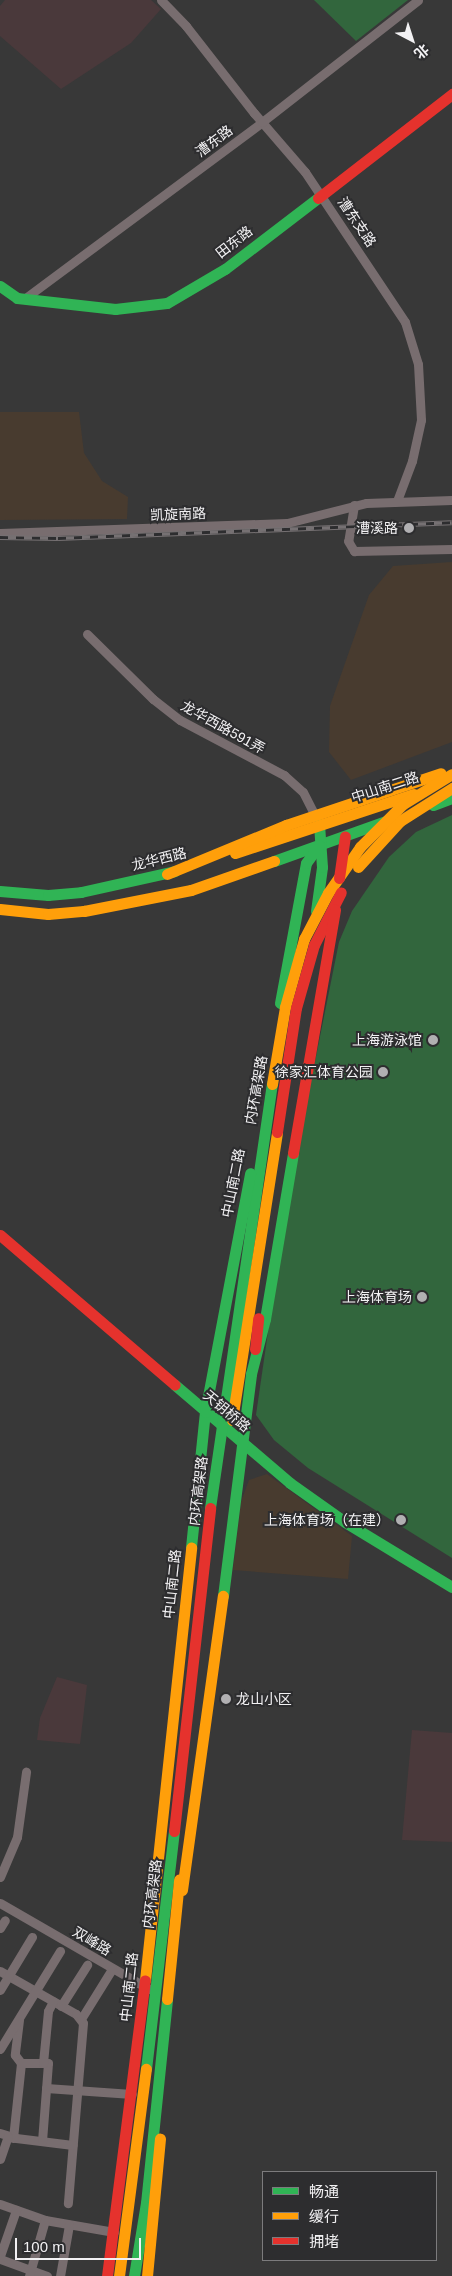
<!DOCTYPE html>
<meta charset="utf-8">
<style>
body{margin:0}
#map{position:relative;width:452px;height:2276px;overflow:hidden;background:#383838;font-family:Helvetica,"Noto Sans SC",sans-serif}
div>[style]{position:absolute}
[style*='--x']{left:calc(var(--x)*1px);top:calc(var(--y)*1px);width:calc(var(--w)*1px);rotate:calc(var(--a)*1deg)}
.commercial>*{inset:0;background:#483b2f}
.education>*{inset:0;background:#4a393b}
.green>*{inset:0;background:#32663d}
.street>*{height:9px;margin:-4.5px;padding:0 4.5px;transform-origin:4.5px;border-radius:4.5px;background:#786d6f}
.fast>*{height:11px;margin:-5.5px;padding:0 5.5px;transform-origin:5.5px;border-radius:5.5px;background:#30b455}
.slow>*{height:11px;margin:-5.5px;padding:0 5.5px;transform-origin:5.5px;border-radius:5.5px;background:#ff9f0a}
.jam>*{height:11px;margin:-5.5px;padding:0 5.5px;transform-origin:5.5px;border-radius:5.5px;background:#e5322d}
.rail>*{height:4.5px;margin-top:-2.25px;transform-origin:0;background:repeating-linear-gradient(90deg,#2d2d2f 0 8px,#767173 0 16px);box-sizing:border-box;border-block:1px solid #767173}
.dots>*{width:14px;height:14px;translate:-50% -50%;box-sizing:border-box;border:2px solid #2d2d2f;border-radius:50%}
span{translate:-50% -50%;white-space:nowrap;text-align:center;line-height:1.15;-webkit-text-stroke:4px #2d2d2f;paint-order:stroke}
.street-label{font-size:14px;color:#f2f1f3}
.poi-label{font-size:14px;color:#f2f1f3}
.right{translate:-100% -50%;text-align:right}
.left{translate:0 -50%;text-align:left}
.legend{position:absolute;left:262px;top:2171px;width:175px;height:90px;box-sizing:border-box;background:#2d2d2f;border:1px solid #7c7b7d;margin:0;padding:6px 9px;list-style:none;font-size:15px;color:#f2f1f3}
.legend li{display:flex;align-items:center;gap:10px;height:25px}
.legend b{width:25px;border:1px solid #7c7b7d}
.north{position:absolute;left:387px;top:15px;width:50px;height:50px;-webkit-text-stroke:4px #2d2d2f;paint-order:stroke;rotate:140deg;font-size:14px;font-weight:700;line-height:20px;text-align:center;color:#f2f1f3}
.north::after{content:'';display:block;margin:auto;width:18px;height:22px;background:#f2f1f3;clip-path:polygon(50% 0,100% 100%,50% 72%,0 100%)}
.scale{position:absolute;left:15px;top:2238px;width:126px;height:22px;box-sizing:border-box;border:2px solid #f2f1f3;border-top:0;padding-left:6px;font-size:15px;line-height:18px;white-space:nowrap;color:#f2f1f3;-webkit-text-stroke:4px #2d2d2f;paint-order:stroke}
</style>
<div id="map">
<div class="commercial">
<div style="clip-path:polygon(0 412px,79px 412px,84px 453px,102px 481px,128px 497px,127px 519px,0 520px)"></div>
<div style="clip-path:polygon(452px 562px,452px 742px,351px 780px,329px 752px,330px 706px,369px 595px,393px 566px)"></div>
<div style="clip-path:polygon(267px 1474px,352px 1536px,348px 1579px,233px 1570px,241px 1502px,249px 1480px)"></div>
</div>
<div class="education">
<div style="clip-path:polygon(5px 0,151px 0,161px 9px,131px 43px,61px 89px,0 36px,0 6px)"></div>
<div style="clip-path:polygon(57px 1677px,87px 1685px,80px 1744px,37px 1740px,40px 1718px)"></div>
<div style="clip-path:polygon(412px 1730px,452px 1733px,452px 1842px,402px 1840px)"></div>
</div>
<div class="green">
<div style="clip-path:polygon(314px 0,408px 0,356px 41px)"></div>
<div style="clip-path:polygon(452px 815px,452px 1558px,308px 1468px,274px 1440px,256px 1415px,287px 1201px,339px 942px,352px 911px,389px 857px,416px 832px)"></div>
</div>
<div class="street">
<div style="--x:161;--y:0;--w:36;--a:46"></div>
<div style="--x:186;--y:26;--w:110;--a:52"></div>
<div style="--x:254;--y:113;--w:78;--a:49.2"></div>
<div style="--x:305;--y:172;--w:180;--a:56.3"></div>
<div style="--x:405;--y:322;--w:44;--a:72.8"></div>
<div style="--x:418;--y:364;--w:56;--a:86.9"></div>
<div style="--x:421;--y:420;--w:42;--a:102.4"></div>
<div style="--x:412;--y:461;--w:43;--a:110.6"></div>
<div style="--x:24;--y:299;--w:297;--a:-36.6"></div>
<div style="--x:262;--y:122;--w:198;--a:-38"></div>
<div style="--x:354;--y:505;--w:36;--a:99"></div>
<div style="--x:348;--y:541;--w:12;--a:59"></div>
<div style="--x:354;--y:551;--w:98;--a:-1.2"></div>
<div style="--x:0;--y:533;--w:287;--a:-2"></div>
<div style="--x:287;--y:523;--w:81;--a:-14.2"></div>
<div style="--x:366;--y:503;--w:86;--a:-2"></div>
<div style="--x:87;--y:634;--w:93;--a:44.6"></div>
<div style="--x:153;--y:699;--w:34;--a:38"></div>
<div style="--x:180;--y:720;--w:118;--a:27.9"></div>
<div style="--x:284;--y:775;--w:25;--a:42"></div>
<div style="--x:303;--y:792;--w:30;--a:63"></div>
<div style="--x:0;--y:1877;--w:43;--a:-67"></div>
<div style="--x:17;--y:1837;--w:66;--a:-82.1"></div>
<div style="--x:0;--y:1903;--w:172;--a:30"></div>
<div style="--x:0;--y:1928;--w:9;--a:-58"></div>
<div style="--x:0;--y:1971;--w:87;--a:29.5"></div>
<div style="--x:76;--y:2014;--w:11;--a:52"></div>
<div style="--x:83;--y:2023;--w:181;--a:94.8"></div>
<div style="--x:0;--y:1990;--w:62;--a:-58.9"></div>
<div style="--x:61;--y:2006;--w:49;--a:-57.6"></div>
<div style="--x:81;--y:2019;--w:59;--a:-58.2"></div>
<div style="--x:19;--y:2020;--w:35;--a:97"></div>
<div style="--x:15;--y:2055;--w:10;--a:53"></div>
<div style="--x:0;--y:2049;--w:115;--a:-58.5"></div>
<div style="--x:46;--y:2088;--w:86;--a:4"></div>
<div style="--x:0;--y:2133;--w:17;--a:17"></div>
<div style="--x:16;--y:2138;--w:57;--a:7"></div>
<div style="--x:13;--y:2138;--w:75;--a:-83.9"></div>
<div style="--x:21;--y:2063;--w:22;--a:0"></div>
<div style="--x:42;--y:2141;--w:78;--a:-85.6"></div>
<div style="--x:48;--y:2063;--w:5;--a:180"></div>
<div style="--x:43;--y:2063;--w:52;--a:-84.5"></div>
<div style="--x:48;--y:2011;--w:11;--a:-63"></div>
<div style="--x:0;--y:2159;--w:24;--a:-71"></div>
<div style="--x:0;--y:2204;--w:48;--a:19.6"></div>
<div style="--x:45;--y:2220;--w:70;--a:9.9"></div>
<div style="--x:0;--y:2256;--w:49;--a:-70.8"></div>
<div style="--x:0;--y:2259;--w:50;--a:19.9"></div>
<div style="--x:29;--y:2276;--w:58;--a:-74.1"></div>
<div style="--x:60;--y:2276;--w:52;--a:-80"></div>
</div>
<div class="fast">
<div style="--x:0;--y:286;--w:21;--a:35"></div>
<div style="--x:17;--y:298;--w:99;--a:6.4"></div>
<div style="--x:115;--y:309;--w:52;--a:-6.6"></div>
<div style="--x:167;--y:303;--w:67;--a:-30.4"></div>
<div style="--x:225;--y:269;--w:117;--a:-37.4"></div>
<div style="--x:433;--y:805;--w:20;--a:-20"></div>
<div style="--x:274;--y:861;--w:119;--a:-19.7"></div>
<div style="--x:0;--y:891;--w:48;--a:4.8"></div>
<div style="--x:48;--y:895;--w:33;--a:-5"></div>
<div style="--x:81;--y:892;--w:96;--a:-12.6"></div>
<div style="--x:316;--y:911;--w:44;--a:-82.2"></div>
<div style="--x:322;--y:867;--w:43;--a:-94"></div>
<div style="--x:280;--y:1003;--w:142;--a:-79.5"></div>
<div style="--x:306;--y:863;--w:22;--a:-54"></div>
<div style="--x:175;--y:1385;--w:151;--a:40.4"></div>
<div style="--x:290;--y:1483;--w:67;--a:35.3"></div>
<div style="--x:345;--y:1522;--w:125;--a:31.3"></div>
<div style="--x:210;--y:1508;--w:429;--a:-81.7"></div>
<div style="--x:191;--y:1547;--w:136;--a:-84.1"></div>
<div style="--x:205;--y:1412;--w:243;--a:-79.3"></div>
<div style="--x:223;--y:1596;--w:224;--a:-82.8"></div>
<div style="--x:251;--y:1374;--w:57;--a:-75.7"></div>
<div style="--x:265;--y:1319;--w:168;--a:-80.4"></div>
<div style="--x:146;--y:2069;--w:240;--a:-83.3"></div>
<div style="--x:134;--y:2276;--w:74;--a:-80.7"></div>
<div style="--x:146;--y:2203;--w:205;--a:-84.1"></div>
</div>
<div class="slow">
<div style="--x:235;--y:853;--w:188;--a:-18.3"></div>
<div style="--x:358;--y:867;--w:62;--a:-47.6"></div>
<div style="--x:400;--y:821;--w:62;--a:-32.4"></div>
<div style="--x:167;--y:874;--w:129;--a:-22.4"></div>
<div style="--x:286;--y:825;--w:163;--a:-18.5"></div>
<div style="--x:0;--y:909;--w:48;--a:5.9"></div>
<div style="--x:48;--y:914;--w:36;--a:-5"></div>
<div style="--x:84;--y:911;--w:109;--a:-11.1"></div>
<div style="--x:191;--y:890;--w:88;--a:-19.3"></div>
<div style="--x:272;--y:1084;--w:78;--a:-80.4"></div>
<div style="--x:285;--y:1007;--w:71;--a:-74.4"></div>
<div style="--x:304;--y:939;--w:52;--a:-62.4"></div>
<div style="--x:328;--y:893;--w:56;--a:-55.2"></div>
<div style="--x:360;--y:847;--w:61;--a:-45"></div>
<div style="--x:403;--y:804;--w:57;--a:-31.5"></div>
<div style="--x:232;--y:1420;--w:291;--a:-81.1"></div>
<div style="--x:182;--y:1890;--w:297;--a:-82.1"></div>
<div style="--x:145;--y:1980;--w:435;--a:-83.9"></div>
<div style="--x:167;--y:1999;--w:120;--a:-84.2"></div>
<div style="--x:119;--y:2276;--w:209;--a:-82.6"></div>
<div style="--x:147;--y:2276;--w:138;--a:-84.6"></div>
</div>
<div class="jam">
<div style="--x:318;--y:198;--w:170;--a:-37.8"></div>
<div style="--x:339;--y:878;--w:42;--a:-81.9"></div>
<div style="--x:277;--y:1132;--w:125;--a:-81.3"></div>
<div style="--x:296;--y:1008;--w:66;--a:-74.1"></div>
<div style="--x:314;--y:945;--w:59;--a:-63"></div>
<div style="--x:293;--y:1153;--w:247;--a:-80.2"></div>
<div style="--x:0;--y:1235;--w:230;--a:40.6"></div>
<div style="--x:255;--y:1349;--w:31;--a:-84"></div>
<div style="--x:174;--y:1831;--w:325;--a:-83.6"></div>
<div style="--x:107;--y:2276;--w:298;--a:-82.7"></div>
</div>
<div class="rail">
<div style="--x:0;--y:537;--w:58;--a:1"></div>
<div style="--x:58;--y:538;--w:394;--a:-2.3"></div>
</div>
<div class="dots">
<div style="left:409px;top:528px;background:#b1b0b2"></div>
<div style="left:433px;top:1040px;background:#b1b0b2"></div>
<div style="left:383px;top:1072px;background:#b1b0b2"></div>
<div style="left:422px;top:1297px;background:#b1b0b2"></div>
<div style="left:401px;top:1520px;background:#b1b0b2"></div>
<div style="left:226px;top:1699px;background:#b1b0b2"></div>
</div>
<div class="street-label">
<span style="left:214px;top:141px;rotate:-37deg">漕东路</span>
<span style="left:357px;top:222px;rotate:56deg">漕东支路</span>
<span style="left:234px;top:242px;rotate:-38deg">田东路</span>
<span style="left:178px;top:514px;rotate:-2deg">凯旋南路</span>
<span style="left:223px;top:727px;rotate:29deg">龙华西路591弄</span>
<span style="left:385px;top:787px;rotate:-18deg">中山南二路</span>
<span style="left:159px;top:859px;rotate:-14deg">龙华西路</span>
<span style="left:256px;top:1090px;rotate:-80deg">内环高架路</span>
<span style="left:233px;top:1183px;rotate:-79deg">中山南二路</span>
<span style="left:227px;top:1411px;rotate:40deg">天钥桥路</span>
<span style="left:198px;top:1491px;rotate:-83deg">内环高架路</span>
<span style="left:172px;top:1584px;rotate:-84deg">中山南二路</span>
<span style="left:152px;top:1894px;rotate:-83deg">内环高架路</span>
<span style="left:92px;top:1941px;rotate:31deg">双峰路</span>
<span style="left:129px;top:1987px;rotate:-84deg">中山南二路</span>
</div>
<div class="poi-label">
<span class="right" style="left:398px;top:528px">漕溪路</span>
<span class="right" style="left:422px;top:1040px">上海游泳馆</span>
<span class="right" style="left:373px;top:1072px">徐家汇体育公园</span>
<span class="right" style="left:412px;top:1297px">上海体育场</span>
<span class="right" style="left:390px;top:1520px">上海体育场（在建）</span>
<span class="left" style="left:236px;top:1699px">龙山小区</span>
</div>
<ul class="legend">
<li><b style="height:6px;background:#30b455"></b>畅通</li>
<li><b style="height:6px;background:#ff9f0a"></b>缓行</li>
<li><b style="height:6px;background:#e5322d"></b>拥堵</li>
</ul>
<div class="north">北</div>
<div class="scale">100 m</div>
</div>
